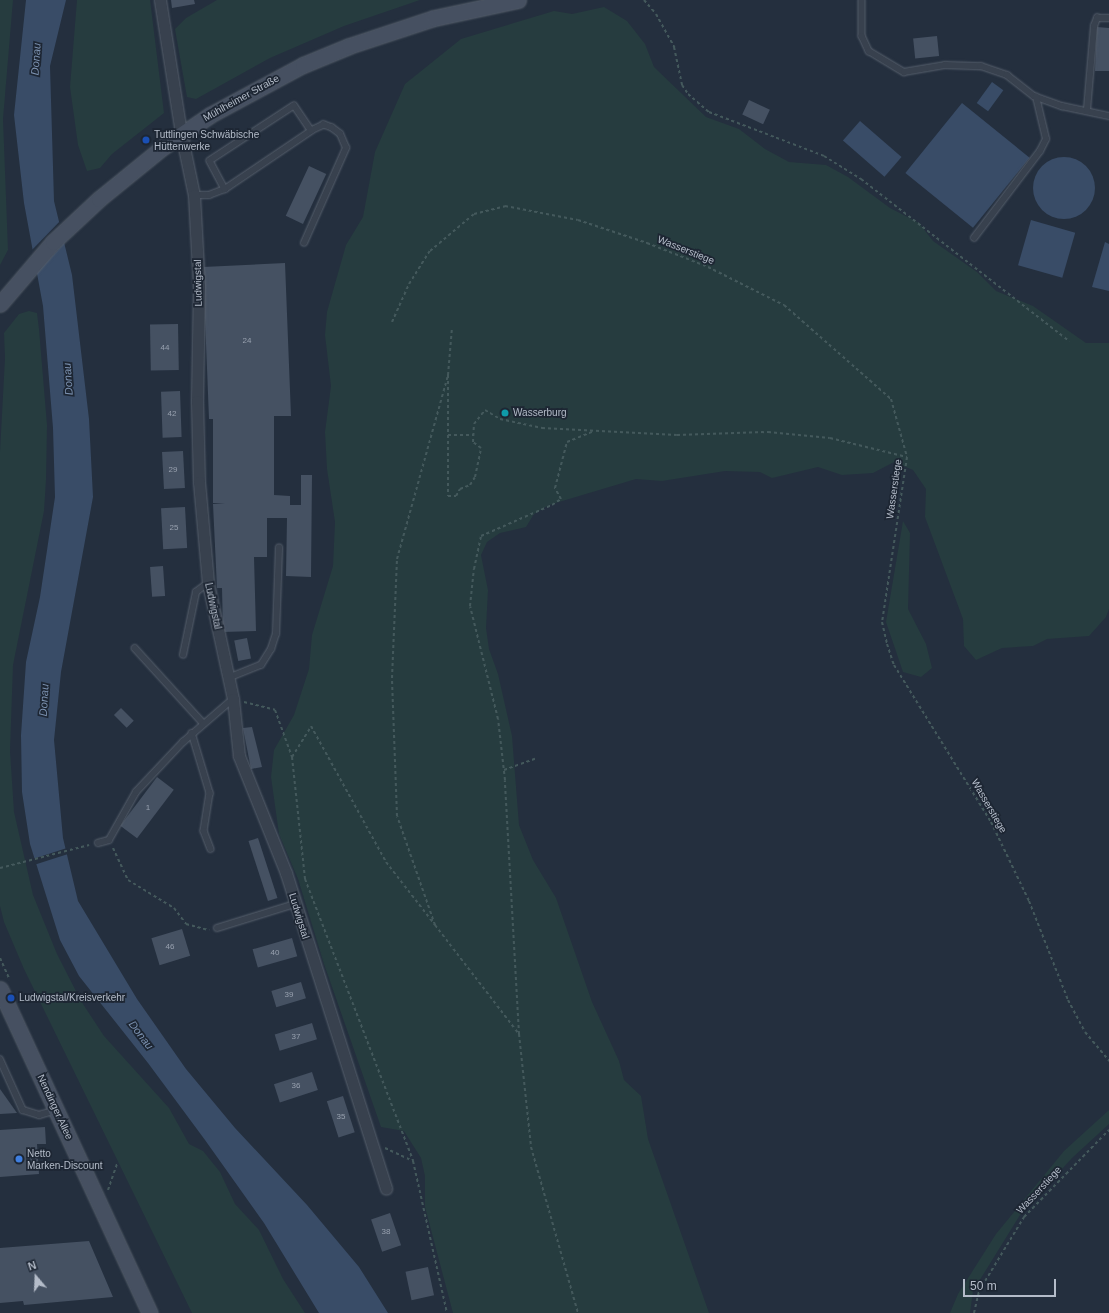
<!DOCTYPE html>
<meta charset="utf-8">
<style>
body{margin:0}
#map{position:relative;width:1109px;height:1313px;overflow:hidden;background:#242f3e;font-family:Helvetica,sans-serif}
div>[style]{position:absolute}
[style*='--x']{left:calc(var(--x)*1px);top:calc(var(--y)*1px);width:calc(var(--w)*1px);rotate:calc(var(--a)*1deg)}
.green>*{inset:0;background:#263c3f}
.water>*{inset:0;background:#394c67;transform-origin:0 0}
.round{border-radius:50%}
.pier>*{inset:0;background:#242f3e;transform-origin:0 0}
.building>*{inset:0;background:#455162;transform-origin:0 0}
.path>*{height:2px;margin-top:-1px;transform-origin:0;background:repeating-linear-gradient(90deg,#44595c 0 3px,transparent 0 6px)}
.roads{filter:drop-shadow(0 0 1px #565f6c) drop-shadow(0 0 1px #565f6c)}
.lane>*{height:5.5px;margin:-2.75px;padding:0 2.75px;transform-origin:2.75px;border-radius:2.75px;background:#38414e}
.street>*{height:11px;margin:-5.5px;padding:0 5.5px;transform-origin:5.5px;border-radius:5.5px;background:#38414e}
.secondary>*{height:15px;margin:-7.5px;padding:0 7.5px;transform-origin:7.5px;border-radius:7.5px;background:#465061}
.dots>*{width:11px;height:11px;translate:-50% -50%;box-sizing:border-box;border:2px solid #1d2633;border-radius:50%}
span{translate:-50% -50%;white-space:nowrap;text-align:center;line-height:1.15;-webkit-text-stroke:3.5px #1d2633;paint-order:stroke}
.number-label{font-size:8px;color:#98a1af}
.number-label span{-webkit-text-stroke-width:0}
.street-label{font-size:10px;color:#b4bcc9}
.poi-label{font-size:10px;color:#b4bcc9}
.left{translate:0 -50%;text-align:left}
.water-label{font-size:11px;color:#7c92b1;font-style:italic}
.north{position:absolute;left:16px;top:1257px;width:40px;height:40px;-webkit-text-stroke:3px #1d2633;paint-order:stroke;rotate:341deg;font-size:11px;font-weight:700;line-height:16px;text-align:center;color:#b4bcc9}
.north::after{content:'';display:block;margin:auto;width:14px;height:18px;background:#b4bcc9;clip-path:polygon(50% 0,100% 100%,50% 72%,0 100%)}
.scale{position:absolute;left:963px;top:1279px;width:93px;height:18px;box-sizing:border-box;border:2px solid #b4bcc9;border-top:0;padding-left:5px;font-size:12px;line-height:14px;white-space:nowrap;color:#b4bcc9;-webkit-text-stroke:3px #1d2633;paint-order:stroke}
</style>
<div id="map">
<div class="green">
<div style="clip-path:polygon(0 0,13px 0,3px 119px,8px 250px,0 265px)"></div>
<div style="clip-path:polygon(77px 0,150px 0,164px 113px,112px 154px,100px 168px,87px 171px,78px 145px,70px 87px)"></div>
<div style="clip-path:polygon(217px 0,420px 0,344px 26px,270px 58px,196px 99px,187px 97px,175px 29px,186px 18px)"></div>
<div style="clip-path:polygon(604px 7px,627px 21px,645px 44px,654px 67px,706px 117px,739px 129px,765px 149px,789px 162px,826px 165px,848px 177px,890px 208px,919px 223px,933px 241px,977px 272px,996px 291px,1033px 306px,1086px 343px,1109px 343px,1109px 609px,1106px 617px,1089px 636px,1047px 639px,1033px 646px,1002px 648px,976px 660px,964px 646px,963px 619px,925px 517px,926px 489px,913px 470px,894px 462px,873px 473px,842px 475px,818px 467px,772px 478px,760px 472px,725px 471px,662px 481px,636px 479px,549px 505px,534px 514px,526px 527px,500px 533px,487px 542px,481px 555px,488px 590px,486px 628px,489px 649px,498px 674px,512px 736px,519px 825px,533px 860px,556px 898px,592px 1002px,619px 1061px,624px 1080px,641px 1096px,648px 1139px,709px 1313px,453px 1313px,425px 1207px,425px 1176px,421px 1158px,404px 1131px,381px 1127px,324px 964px,298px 879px,279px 834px,271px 777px,274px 750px,294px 715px,309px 669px,312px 635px,333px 566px,335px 522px,327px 469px,325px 432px,331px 386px,325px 335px,327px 312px,346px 245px,363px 217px,375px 152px,405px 84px,461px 39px,554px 11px,572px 14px)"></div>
<div style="clip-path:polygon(29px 311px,37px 313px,39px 329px,47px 425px,46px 480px,44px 511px,13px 665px,10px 751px,14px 812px,33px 895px,57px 954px,81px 1001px,104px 1036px,169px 1108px,189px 1144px,203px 1151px,220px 1172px,235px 1204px,259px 1230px,283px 1279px,305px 1313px,192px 1313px,24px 969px,4px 922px,0 906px,0 452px,5px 358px,4px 333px,19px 314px)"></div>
<div style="clip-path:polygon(903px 521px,910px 533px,908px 609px,926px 644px,932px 668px,921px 677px,903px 672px,886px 622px)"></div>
<div style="clip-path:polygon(1109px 1110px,1109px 1124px,1072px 1158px,1020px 1215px,973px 1291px,970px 1313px,950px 1313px,958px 1294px,996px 1234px,1064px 1151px)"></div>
</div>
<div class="water">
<div style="clip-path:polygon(26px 0,66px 0,50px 66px,54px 201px,72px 275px,89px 419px,93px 497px,61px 672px,54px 740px,63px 838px,78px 901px,137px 999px,186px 1069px,235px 1128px,307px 1205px,359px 1267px,388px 1313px,319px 1313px,264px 1223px,205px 1140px,148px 1063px,79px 976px,60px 940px,30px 844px,22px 792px,21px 735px,26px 662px,40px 597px,55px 497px,53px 428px,43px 306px,24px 203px,14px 115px)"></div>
<div style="left:992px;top:82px;width:14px;height:26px;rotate:36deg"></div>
<div style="left:962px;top:103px;width:87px;height:90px;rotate:39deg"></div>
<div style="left:860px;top:121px;width:55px;height:26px;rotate:41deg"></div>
<div class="round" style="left:1033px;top:157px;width:62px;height:62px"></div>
<div style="left:1031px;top:220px;width:46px;height:47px;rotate:16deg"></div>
<div style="clip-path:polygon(1105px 242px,1109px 244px,1109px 291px,1092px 287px)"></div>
</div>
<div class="pier">
<div style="clip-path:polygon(61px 220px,66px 241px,35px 275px,31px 251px)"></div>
<div style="left:67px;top:848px;width:6px;height:36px;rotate:72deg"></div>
</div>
<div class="building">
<div style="clip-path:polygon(171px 0,194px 0,195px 4px,172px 8px)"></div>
<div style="clip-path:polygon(1097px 27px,1109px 28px,1109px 71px,1095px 71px)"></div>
<div style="left:937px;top:36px;width:20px;height:24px;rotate:84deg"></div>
<div style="left:749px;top:100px;width:23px;height:16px;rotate:25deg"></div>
<div style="left:309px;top:166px;width:19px;height:55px;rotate:25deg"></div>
<div style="clip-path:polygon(285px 263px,291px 416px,274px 416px,274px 495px,290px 496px,290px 505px,301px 505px,301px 475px,312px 475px,311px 577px,286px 576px,287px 518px,267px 518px,267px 557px,254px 557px,256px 631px,223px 632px,222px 588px,217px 588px,213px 504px,225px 503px,213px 503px,213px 419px,209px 419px,203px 267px)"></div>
<div style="left:178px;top:324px;width:46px;height:28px;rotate:89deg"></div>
<div style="left:180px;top:391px;width:46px;height:19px;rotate:88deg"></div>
<div style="left:183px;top:451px;width:37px;height:21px;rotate:87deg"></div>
<div style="left:185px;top:507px;width:41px;height:24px;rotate:87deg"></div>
<div style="left:163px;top:566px;width:30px;height:13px;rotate:86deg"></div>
<div style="left:247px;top:638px;width:21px;height:13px;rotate:79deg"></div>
<div style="left:121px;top:708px;width:18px;height:10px;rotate:45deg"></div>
<div style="clip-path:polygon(252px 727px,262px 767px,251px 769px,243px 728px)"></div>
<div style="left:157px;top:777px;width:21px;height:61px;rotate:37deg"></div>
<div style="left:258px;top:838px;width:63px;height:10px;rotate:72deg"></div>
<div style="left:182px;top:929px;width:28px;height:32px;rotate:73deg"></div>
<div style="left:292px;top:938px;width:19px;height:41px;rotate:74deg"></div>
<div style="left:301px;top:982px;width:17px;height:31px;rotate:73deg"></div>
<div style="left:312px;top:1023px;width:17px;height:39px;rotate:73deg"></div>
<div style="left:312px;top:1072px;width:19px;height:40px;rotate:72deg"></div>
<div style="clip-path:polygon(0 1089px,17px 1113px,0 1114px)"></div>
<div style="left:343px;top:1096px;width:38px;height:17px;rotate:72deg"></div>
<div style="clip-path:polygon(45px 1127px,46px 1144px,37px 1144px,39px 1174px,0 1177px,0 1130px)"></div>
<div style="left:390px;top:1213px;width:34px;height:20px;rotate:71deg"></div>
<div style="clip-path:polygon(89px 1241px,113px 1297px,24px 1305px,23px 1301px,0 1303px,0 1248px)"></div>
<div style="left:428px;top:1267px;width:29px;height:23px;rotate:78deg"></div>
</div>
<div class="path">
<div style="--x:644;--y:0;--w:18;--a:49"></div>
<div style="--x:656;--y:14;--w:38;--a:61"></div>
<div style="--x:674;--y:47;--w:39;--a:78"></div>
<div style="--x:682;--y:85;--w:11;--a:56"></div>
<div style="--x:688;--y:94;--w:28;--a:41"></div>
<div style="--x:709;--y:112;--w:123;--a:20.9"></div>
<div style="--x:824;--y:156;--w:44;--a:31.9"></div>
<div style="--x:861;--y:179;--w:264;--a:37.9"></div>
<div style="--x:392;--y:322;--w:42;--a:-65.9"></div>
<div style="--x:409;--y:284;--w:39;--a:-58"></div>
<div style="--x:430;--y:251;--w:57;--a:-40.1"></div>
<div style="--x:474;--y:214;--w:32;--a:-14"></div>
<div style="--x:505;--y:206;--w:74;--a:10.9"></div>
<div style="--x:578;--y:220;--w:73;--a:18.4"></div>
<div style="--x:647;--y:243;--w:66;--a:21.5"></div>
<div style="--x:708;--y:267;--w:85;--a:26.6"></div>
<div style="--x:784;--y:305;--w:142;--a:41.3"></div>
<div style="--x:891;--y:399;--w:60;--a:74.6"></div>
<div style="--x:907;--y:457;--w:167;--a:98.6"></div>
<div style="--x:882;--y:622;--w:23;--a:77"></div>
<div style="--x:887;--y:644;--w:22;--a:72"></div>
<div style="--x:894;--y:665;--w:185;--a:58.3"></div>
<div style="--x:991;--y:822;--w:88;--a:64.3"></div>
<div style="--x:1029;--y:901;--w:106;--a:68.5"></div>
<div style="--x:1068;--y:1000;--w:36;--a:62"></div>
<div style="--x:1085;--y:1032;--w:38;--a:50"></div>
<div style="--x:448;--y:375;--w:48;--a:-85.2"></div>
<div style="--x:448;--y:435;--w:26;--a:0"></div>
<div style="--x:244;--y:702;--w:32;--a:14"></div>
<div style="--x:275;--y:710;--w:50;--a:70.1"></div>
<div style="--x:292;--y:757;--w:123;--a:83.9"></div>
<div style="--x:305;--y:879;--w:302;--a:69"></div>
<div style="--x:413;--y:1161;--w:156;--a:77.4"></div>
<div style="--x:292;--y:757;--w:36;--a:-58"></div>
<div style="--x:311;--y:726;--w:155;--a:61.1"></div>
<div style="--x:386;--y:862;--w:80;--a:52.1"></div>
<div style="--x:435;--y:925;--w:115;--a:-109.2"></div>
<div style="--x:397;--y:816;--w:138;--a:-92.1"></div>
<div style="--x:392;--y:678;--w:119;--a:-87.6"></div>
<div style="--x:397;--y:559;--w:191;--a:-74.5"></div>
<div style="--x:448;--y:375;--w:121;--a:90"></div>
<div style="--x:448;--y:496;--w:8;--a:0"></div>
<div style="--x:456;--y:496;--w:8;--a:-60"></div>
<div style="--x:460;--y:489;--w:11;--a:-22"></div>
<div style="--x:470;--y:485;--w:9;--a:-58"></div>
<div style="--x:475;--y:477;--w:30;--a:-78"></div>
<div style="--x:481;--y:448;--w:10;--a:-143"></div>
<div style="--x:473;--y:442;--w:18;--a:-87"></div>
<div style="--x:474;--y:424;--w:18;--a:-52"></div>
<div style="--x:485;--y:410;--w:17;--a:31"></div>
<div style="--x:500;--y:419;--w:43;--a:12.1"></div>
<div style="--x:542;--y:428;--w:135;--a:3"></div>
<div style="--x:677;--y:435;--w:91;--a:-1.9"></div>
<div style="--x:768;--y:432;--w:62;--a:5.5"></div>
<div style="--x:830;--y:438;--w:79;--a:13.9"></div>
<div style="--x:504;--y:770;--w:33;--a:-20"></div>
<div style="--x:113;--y:848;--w:35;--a:65"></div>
<div style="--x:128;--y:880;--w:54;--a:31.3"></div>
<div style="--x:174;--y:908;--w:20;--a:53"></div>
<div style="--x:186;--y:924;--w:24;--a:15"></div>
<div style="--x:0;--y:868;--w:92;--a:-14.5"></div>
<div style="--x:435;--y:925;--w:138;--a:52.4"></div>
<div style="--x:519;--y:1034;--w:254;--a:-93.2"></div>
<div style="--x:505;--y:780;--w:61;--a:-96.5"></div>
<div style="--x:498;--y:719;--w:116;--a:-103.9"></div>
<div style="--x:470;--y:606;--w:37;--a:-84"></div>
<div style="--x:474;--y:569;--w:34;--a:-78"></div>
<div style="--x:481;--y:536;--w:77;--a:-23.6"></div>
<div style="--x:552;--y:505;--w:11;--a:-34"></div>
<div style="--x:561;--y:499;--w:13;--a:-119"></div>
<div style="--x:555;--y:488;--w:48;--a:-75.4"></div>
<div style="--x:567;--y:442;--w:27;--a:-22"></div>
<div style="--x:0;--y:958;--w:24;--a:66"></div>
<div style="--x:519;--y:1034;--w:114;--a:83.9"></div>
<div style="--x:531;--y:1147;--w:173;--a:74.2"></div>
<div style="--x:385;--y:1148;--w:31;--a:25"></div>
<div style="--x:108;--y:1190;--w:28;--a:-71"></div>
<div style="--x:974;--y:1313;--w:23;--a:-77"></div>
<div style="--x:979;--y:1291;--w:87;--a:-58.7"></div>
<div style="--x:1024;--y:1217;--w:122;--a:-45.7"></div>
</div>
<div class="roads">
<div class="lane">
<div style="--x:862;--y:0;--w:36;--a:90"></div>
<div style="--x:862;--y:36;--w:17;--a:65"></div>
<div style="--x:869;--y:51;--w:41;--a:31"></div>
<div style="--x:904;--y:72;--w:42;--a:-9.7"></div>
<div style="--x:945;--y:65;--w:36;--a:2"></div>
<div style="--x:981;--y:66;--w:28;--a:19"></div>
<div style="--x:1007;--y:75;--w:34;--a:38"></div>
<div style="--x:1034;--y:96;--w:30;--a:20"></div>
<div style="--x:1062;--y:106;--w:48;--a:12"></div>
<div style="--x:1087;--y:110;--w:84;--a:-85.2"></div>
<div style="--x:1094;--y:26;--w:9;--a:-69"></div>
<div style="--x:1097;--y:18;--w:12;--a:0"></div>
<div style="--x:194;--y:195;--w:15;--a:0"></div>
<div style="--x:209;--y:195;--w:17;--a:-21"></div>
<div style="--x:225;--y:189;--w:104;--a:-34"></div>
<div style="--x:311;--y:131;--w:30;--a:-124"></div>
<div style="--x:294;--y:106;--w:100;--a:146.8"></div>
<div style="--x:210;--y:161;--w:32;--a:62"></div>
<div style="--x:974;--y:238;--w:109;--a:-52.8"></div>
<div style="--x:1040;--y:151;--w:13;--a:-63"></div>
<div style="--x:1046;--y:139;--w:43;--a:-103.4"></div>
<div style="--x:304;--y:243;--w:104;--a:-66.1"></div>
<div style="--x:346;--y:148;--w:15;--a:-113"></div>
<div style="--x:340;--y:134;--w:10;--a:-143"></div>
<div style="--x:332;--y:128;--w:9;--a:-159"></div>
<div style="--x:324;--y:125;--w:14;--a:155"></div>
<div style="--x:135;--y:648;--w:101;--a:47.8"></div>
<div style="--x:183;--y:655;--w:64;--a:-78.3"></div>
<div style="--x:196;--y:592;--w:15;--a:-37"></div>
<div style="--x:228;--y:678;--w:35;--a:-22"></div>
<div style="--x:261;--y:665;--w:19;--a:-58"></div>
<div style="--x:271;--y:649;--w:16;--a:-72"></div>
<div style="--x:276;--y:634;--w:86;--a:-88"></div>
<div style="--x:192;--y:733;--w:63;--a:73.3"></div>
<div style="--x:210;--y:793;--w:38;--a:99"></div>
<div style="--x:204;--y:831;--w:19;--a:69"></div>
<div style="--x:98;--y:843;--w:11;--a:-15"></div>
<div style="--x:109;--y:840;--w:55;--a:-60.6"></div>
<div style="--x:136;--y:792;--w:69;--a:-46.8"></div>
<div style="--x:183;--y:742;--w:66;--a:-40.7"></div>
<div style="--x:217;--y:928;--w:82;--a:-17.1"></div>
<div style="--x:0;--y:1059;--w:56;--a:65.7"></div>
<div style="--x:23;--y:1110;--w:17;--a:17"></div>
<div style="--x:39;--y:1115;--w:16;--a:-15"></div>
</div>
<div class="street">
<div style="--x:160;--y:0;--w:135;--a:81"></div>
<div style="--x:181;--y:133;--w:63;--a:78.2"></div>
<div style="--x:194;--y:195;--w:91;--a:86.9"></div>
<div style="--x:199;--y:286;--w:115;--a:91"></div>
<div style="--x:197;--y:401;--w:81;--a:88.6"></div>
<div style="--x:199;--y:482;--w:101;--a:84.9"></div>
<div style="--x:208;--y:583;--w:119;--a:77.8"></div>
<div style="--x:233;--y:699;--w:57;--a:84"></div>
<div style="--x:239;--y:756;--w:126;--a:68.1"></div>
<div style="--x:286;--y:873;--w:331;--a:72.4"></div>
</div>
<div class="secondary">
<div style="--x:0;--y:304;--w:82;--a:-49.5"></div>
<div style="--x:53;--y:242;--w:63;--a:-43.1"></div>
<div style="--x:99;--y:199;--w:82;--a:-39.1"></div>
<div style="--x:163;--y:147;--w:57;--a:-34.2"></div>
<div style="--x:210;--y:115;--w:106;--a:-28.3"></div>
<div style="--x:303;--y:65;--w:50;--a:-22.4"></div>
<div style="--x:349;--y:46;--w:89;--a:-18.2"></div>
<div style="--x:434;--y:18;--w:86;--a:-12.1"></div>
<div style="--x:0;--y:989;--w:357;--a:65.2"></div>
</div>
</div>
<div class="dots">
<div style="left:146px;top:140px;background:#1a4fb4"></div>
<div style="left:505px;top:413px;background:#0f9aa8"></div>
<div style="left:11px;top:998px;background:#1a4fb4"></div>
<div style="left:19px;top:1159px;background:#3f7fe0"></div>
</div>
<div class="number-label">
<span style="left:247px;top:341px">24</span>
<span style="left:165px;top:348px">44</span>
<span style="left:172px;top:414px">42</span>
<span style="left:173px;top:470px">29</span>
<span style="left:174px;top:528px">25</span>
<span style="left:148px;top:808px">1</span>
<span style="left:170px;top:947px">46</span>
<span style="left:275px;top:953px">40</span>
<span style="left:289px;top:995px">39</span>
<span style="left:296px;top:1037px">37</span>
<span style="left:296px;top:1086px">36</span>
<span style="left:341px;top:1117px">35</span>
<span style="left:386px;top:1232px">38</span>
</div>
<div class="street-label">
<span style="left:241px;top:98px;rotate:-29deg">Mühlheimer Straße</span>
<span style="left:686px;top:250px;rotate:22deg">Wasserstiege</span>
<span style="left:198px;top:283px;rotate:-91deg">Ludwigstal</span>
<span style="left:894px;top:489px;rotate:-82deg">Wasserstiege</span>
<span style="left:213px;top:606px;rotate:78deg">Ludwigstal</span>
<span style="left:989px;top:806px;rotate:60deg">Wasserstiege</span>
<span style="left:299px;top:916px;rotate:73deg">Ludwigstal</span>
<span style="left:55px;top:1107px;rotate:65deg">Nendinger Allee</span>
<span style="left:1039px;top:1190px;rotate:-47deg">Wasserstiege</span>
</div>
<div class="poi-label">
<span class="left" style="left:154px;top:140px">Tuttlingen Schwäbische<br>Hüttenwerke</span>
<span class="left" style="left:513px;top:413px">Wasserburg</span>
<span class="left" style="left:19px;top:998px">Ludwigstal/Kreisverkehr</span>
<span class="left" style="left:27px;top:1159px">Netto<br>Marken-Discount</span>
</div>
<div class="water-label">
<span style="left:36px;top:59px;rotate:-86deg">Donau</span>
<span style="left:68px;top:379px;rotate:-94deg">Donau</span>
<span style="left:44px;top:700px;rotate:-87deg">Donau</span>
<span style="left:141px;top:1035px;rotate:53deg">Donau</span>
</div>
<div class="north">N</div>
<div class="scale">50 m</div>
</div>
